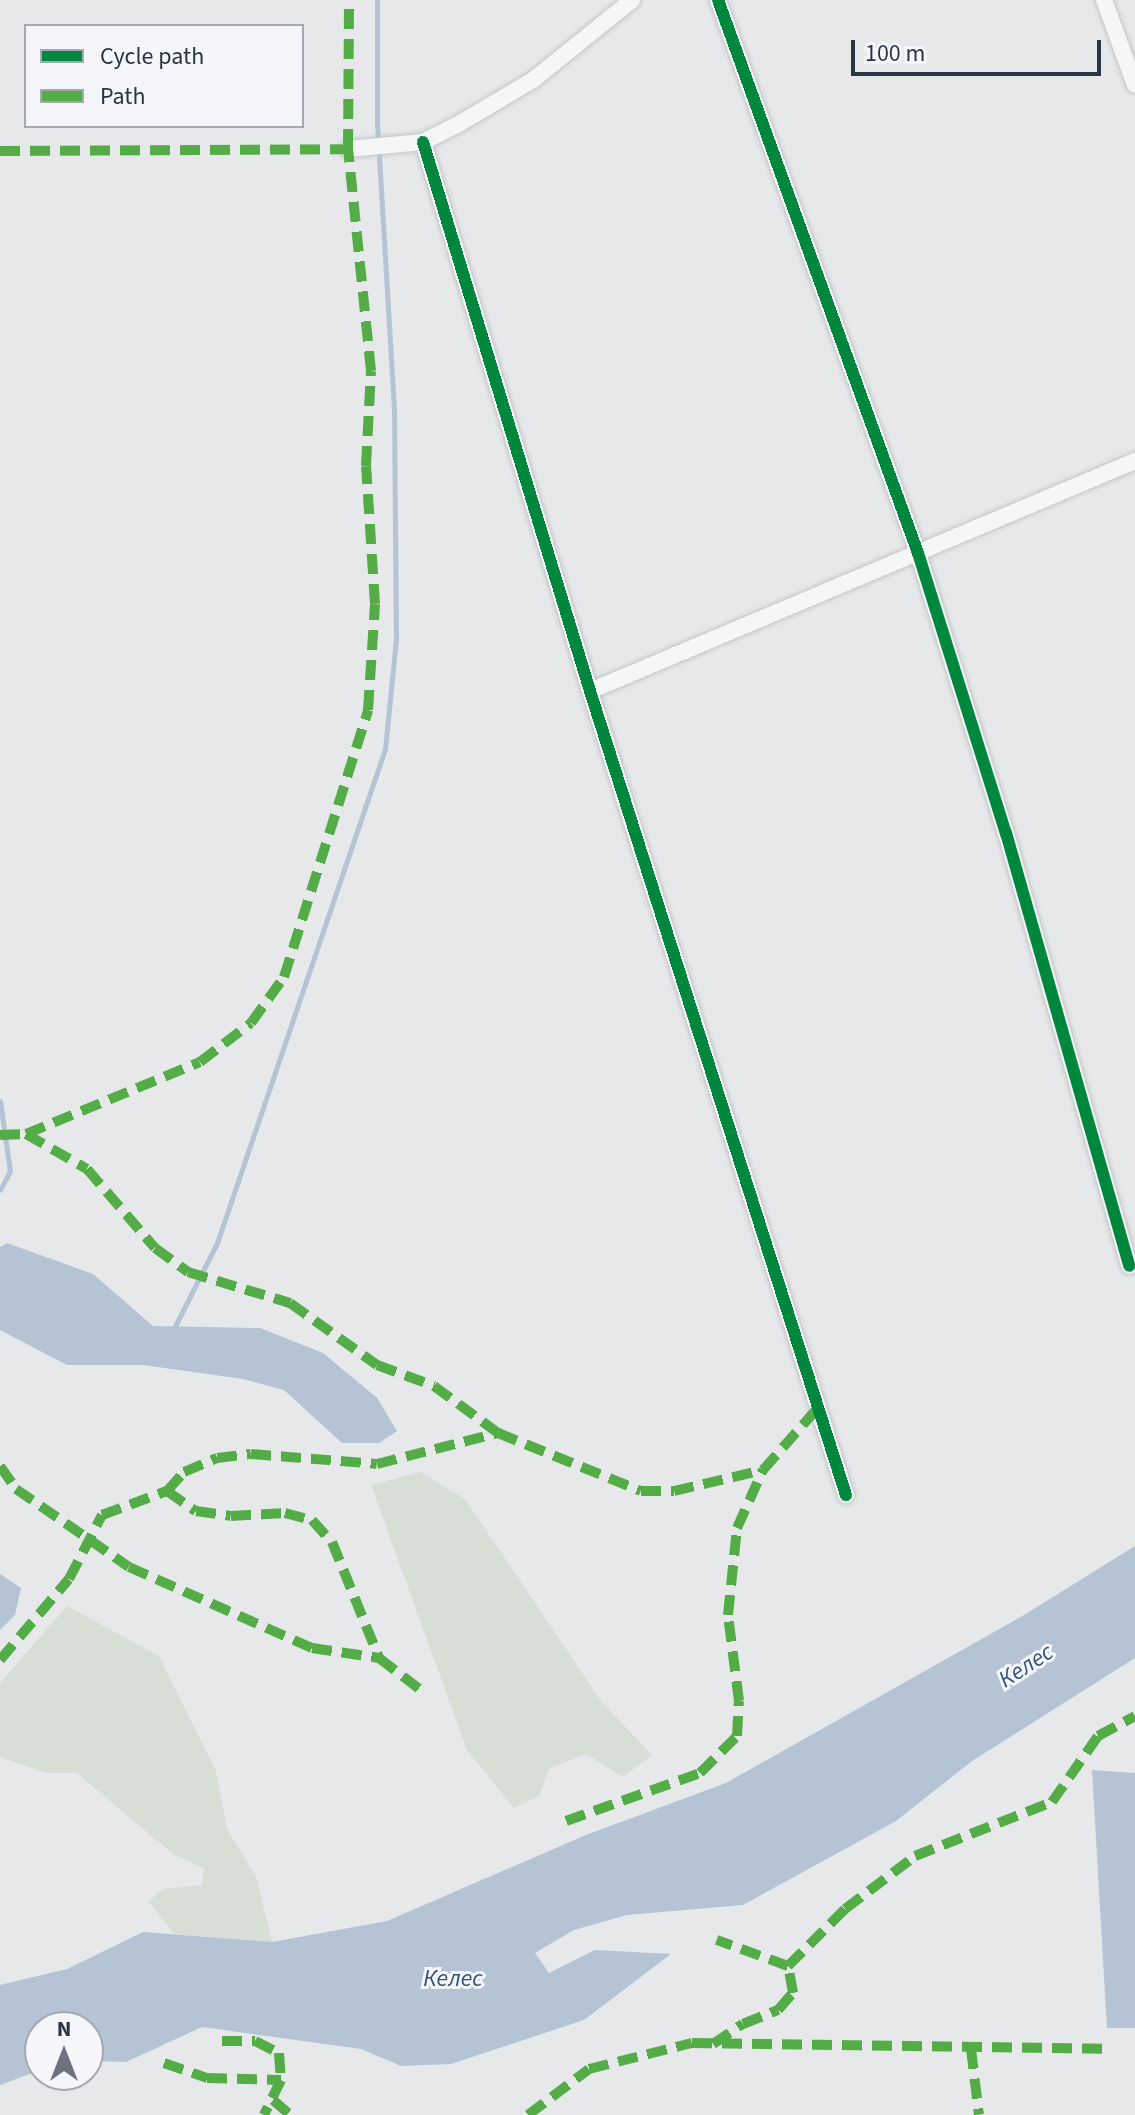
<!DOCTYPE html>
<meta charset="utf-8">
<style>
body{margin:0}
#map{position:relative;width:1135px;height:2115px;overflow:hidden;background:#e6e8ea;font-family:"Source Sans 3",sans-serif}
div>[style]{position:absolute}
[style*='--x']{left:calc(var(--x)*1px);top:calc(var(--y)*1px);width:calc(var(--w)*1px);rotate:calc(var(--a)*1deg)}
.green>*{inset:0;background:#d6ded6}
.water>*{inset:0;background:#b4c4d5}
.stream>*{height:5px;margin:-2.5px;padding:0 2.5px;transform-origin:2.5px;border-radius:2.5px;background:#b4c4d5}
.roads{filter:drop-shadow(0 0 2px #c4c6c8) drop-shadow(0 0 2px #c4c6c8)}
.minor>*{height:16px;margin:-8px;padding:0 8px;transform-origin:8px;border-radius:8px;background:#f5f6f7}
.quiet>*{height:10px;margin-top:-5px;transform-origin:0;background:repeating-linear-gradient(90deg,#54ac47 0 20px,transparent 0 30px)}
.cycleway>*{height:12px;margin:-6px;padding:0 6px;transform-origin:6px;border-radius:6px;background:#00873e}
span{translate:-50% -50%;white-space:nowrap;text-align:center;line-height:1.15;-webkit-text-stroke:6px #f4f6f9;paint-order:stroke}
.water-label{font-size:24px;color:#34527a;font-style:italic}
.legend{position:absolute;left:24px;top:24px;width:280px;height:104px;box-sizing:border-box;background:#f4f6f9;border:2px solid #a4a8b1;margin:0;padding:10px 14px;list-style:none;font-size:24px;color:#2b3445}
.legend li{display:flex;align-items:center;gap:16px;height:40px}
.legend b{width:40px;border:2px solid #a4a8b1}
.north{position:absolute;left:24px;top:2011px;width:80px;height:80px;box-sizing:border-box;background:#f4f6f9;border:2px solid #a4a8b1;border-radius:50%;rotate:0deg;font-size:22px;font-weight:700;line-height:32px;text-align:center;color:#2b3445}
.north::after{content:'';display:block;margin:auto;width:28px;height:36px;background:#6c737f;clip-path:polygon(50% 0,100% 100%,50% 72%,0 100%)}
.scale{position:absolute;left:851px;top:40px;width:250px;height:36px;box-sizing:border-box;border:4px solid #2b3445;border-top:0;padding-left:10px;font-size:24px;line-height:28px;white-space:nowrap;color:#2b3445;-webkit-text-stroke:6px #f4f6f9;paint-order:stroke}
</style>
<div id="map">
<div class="green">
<div style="clip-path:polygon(420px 1472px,465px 1499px,601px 1701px,652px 1755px,623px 1777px,586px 1754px,549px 1769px,539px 1796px,514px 1808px,467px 1750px,371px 1485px)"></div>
<div style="clip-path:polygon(67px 1606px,159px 1656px,216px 1771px,227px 1829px,256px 1876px,272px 1942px,174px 1934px,149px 1901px,163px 1889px,202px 1885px,204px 1868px,173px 1854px,77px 1773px,46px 1773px,0 1757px,0 1683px)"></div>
</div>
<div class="water">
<div style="clip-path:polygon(7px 1243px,93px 1274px,153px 1326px,260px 1328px,323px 1353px,377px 1398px,397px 1431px,379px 1443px,342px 1443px,284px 1390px,243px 1379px,143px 1365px,67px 1365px,0 1330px,0 1247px)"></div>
<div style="clip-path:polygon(1135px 1546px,1135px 1658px,972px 1761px,896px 1821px,743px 1905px,627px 1915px,574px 1930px,535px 1953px,549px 1973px,595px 1950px,671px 1954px,584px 2020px,451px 2064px,401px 2066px,361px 2049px,202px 2027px,126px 2062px,88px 2061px,88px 2027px,40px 2027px,40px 2070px,0 2085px,0 1985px,67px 1969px,143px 1932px,272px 1942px,387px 1921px,586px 1835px,726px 1783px,1024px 1615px)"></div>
<div style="clip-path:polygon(0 1574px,21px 1588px,15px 1615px,0 1630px)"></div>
<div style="clip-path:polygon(1092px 1770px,1135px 1773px,1135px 2028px,1107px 2028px)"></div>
</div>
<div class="stream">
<div style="--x:0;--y:1101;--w:71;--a:81.9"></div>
<div style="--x:10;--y:1171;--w:21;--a:118"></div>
<div style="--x:172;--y:1332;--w:100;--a:-63.2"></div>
<div style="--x:217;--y:1243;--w:522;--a:-71.22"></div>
<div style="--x:385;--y:749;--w:111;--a:-84.3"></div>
<div style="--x:396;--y:639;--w:230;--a:-90.5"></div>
<div style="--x:394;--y:409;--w:289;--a:-93.4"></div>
<div style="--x:377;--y:120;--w:120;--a:-90"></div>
</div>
<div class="roads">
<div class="minor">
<div style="--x:718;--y:0;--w:588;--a:70.12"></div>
<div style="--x:918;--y:553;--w:294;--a:72.6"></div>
<div style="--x:1006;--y:833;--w:450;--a:74.1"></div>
<div style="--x:1104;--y:0;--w:90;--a:70"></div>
<div style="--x:423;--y:142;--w:574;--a:73.08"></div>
<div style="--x:590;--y:691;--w:844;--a:72.34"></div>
<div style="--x:348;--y:149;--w:75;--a:-5.3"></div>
<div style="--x:423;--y:142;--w:38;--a:-27"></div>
<div style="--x:457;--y:125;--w:88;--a:-30.6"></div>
<div style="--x:533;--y:80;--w:127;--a:-38.9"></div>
<div style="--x:590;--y:691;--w:592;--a:-22.88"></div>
</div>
</div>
<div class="quiet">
<div style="--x:0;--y:151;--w:348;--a:-0.3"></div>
<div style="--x:26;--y:1134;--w:70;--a:29.8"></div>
<div style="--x:87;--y:1169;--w:104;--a:49.3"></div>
<div style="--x:155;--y:1248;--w:41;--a:36"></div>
<div style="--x:188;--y:1272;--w:107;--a:16.9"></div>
<div style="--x:290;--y:1303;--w:107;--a:35.5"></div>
<div style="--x:377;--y:1365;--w:61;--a:20.2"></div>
<div style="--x:434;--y:1386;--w:79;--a:36.3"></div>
<div style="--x:498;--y:1433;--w:154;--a:22.1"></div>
<div style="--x:641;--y:1491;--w:33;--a:0"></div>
<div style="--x:674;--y:1491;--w:91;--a:-13.3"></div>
<div style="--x:0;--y:1135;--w:26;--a:-2"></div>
<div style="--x:26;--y:1134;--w:188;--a:-22.5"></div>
<div style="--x:200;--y:1062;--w:64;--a:-37.4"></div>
<div style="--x:251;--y:1023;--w:57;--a:-54.3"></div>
<div style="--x:284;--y:977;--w:280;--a:-72.5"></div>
<div style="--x:368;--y:710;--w:106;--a:-86.2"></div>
<div style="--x:375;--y:604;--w:138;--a:-93.7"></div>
<div style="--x:366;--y:466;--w:95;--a:-87"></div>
<div style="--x:371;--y:371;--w:223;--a:-95.9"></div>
<div style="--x:348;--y:149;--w:149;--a:-89.6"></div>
<div style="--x:0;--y:1466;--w:28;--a:55"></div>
<div style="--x:16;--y:1489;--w:137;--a:34.6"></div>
<div style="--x:129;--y:1567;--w:200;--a:23.9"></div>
<div style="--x:312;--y:1648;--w:68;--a:8.5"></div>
<div style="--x:167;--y:1491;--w:35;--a:35"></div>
<div style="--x:196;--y:1511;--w:35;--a:8"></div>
<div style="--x:231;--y:1516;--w:54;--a:-3.2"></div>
<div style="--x:285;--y:1513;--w:28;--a:15"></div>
<div style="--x:312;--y:1520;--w:30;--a:48"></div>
<div style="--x:332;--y:1542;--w:125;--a:67.9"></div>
<div style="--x:379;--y:1658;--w:54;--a:37.5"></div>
<div style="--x:0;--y:1660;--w:106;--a:-49.6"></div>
<div style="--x:69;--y:1579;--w:72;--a:-62.7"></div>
<div style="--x:102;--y:1515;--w:69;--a:-20.3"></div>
<div style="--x:167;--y:1491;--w:25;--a:-48"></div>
<div style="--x:184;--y:1472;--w:36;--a:-23"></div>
<div style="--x:217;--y:1458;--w:34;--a:-7"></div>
<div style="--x:251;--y:1454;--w:126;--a:4.5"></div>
<div style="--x:377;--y:1464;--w:125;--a:-14.4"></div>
<div style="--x:566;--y:1821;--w:142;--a:-19.7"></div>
<div style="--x:700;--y:1773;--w:52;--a:-45"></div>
<div style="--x:737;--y:1736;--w:35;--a:-87"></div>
<div style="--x:739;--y:1701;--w:87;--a:-97.3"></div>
<div style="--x:728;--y:1615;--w:87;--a:-84.1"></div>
<div style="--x:737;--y:1528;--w:64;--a:-65.9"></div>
<div style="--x:763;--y:1470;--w:79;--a:-48.6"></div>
<div style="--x:788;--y:1966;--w:81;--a:-45"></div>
<div style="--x:845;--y:1909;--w:88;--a:-37.1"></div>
<div style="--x:915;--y:1856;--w:147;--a:-21.5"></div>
<div style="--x:1052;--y:1802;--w:80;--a:-55.1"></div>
<div style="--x:1098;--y:1736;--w:42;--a:-28.4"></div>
<div style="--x:222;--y:2041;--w:33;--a:0"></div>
<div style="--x:255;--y:2041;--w:27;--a:27"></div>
<div style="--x:279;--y:2053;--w:27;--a:86"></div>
<div style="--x:281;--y:2080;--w:39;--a:116"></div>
<div style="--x:713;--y:2044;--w:36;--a:-34"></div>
<div style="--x:743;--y:2024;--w:38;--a:-22"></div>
<div style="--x:778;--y:2010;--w:23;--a:-49"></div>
<div style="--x:793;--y:1993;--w:27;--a:-100"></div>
<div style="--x:788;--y:1966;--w:76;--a:-159.9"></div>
<div style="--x:971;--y:2049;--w:66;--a:83.1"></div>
<div style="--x:164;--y:2063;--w:46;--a:19.2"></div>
<div style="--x:207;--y:2078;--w:74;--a:1.5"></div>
<div style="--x:273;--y:2100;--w:23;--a:41"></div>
<div style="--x:528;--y:2115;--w:76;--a:-37"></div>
<div style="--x:589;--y:2069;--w:106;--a:-14.2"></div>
<div style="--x:692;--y:2043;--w:412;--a:0.8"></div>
</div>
<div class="cycleway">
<div style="--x:718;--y:0;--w:588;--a:70.12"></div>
<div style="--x:918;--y:553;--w:294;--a:72.6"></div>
<div style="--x:1006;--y:833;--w:450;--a:74.1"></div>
<div style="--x:423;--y:142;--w:574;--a:73.08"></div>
<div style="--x:590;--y:691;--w:844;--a:72.34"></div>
</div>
<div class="water-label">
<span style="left:1026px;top:1666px;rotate:-33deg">Келес</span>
<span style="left:453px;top:1979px">Келес</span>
</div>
<ul class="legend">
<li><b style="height:10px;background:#00873e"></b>Cycle path</li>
<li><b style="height:10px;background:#54ac47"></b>Path</li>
</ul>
<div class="north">N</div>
<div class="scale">100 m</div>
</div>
